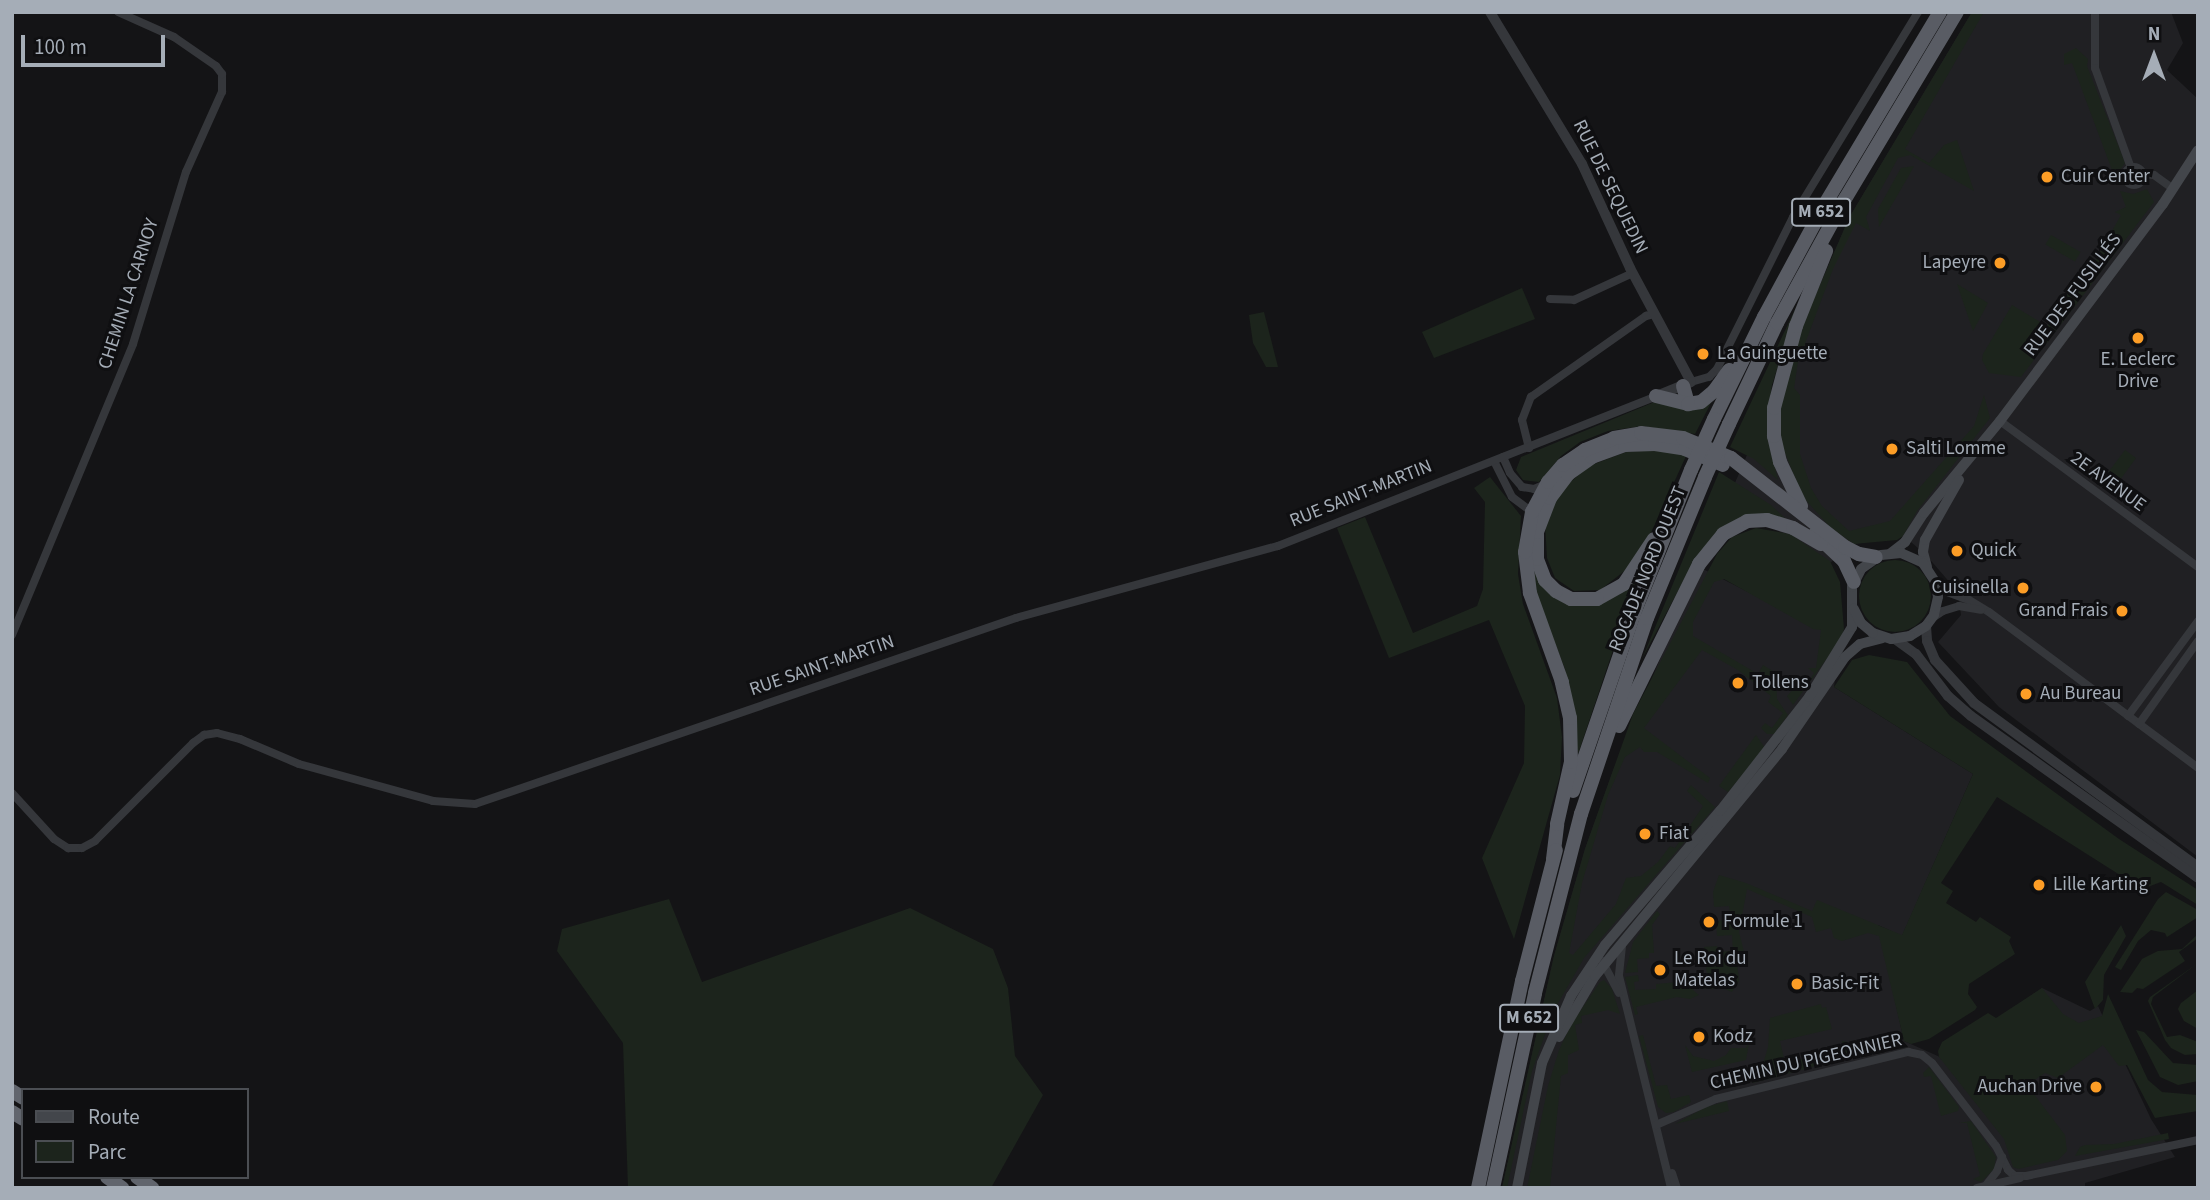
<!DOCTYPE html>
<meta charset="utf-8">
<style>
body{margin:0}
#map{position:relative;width:2210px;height:1200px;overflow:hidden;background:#141416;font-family:"Source Sans 3",sans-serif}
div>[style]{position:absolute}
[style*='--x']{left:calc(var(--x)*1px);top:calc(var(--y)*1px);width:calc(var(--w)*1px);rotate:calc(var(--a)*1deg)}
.built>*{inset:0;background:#202023}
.green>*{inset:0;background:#1c241c;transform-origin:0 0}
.round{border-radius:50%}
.minor>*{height:8px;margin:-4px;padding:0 4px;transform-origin:4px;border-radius:4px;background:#35373b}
.minor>.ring{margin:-4px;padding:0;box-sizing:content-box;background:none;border:8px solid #35373b;border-radius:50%}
.tertiary>*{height:10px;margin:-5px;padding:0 5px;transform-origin:5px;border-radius:5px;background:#35373b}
.secondary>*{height:10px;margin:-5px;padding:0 5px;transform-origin:5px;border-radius:5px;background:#43464b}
.trunk>*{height:14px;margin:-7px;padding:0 7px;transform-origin:7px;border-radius:7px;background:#595c64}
.motorway>*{height:14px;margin:-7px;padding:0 7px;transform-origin:7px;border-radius:7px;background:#61656d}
.trunk-bridge>*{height:14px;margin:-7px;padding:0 7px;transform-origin:7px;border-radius:7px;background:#595c64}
.dots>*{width:19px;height:19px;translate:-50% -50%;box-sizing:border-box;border:4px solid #0f0f11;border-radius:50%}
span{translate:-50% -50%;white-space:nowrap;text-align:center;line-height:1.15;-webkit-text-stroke:6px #0f0f11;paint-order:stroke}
.shield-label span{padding:2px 5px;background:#0f0f11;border:2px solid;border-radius:5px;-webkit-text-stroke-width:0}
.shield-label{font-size:18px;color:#a5adb7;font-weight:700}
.poi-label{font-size:19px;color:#a5adb7}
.left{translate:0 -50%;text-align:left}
.right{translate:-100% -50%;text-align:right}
.street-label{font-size:19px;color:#a5adb7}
.frame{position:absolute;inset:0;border:14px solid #a5adb7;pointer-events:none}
.legend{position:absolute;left:21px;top:1088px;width:228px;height:91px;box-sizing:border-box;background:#0f0f11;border:2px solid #4b4e53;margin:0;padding:9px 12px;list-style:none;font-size:21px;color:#a5adb7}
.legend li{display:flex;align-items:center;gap:14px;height:35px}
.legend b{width:35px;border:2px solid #4b4e53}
.north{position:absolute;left:2119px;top:21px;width:70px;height:70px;-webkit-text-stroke:5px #0f0f11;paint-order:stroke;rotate:0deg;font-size:19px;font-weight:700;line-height:28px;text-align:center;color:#a5adb7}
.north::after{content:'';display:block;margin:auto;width:24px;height:32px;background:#a5adb7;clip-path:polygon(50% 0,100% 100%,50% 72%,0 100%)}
.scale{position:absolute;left:21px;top:35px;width:144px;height:32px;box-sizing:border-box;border:4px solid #a5adb7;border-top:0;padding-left:9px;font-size:21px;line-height:24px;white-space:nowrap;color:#a5adb7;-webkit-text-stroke:5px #0f0f11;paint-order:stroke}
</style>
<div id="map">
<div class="built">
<div style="clip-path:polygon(1972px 12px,2171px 12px,2183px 43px,2167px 70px,2198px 99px,2198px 857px,1999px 707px,1938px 642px,1961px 615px,1958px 592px,1926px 555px,1904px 536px,1854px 544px,1830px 563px,1728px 499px,1849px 218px)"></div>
<div style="clip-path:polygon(1699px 567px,1840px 639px,1834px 687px,1973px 774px,1902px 936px,1878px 925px,1904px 1041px,1940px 1057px,2042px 988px,2090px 1011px,2098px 1006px,2151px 1119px,2175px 1157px,2085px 1183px,2085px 1188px,1502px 1188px,1554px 956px,1585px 849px,1614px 768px)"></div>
</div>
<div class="green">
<div style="clip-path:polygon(1972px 12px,1984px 12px,1905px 149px,1929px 163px,1944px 145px,1957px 140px,1974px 191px,1910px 155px,1898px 158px,1866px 217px,1870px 231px,1856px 223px,1833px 269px,1798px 362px,1794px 388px,1800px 395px,1800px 454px,1811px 488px,1822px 506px,1849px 531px,1890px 521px,1974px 426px,1984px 395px,1990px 418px,1917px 511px,1903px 536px,1897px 540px,1854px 544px,1830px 527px,1802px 496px,1782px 445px,1779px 419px,1782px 398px,1804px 322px,1849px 218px)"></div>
<div style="clip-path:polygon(2076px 48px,2088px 59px,2087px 66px,2125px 163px,2115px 177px,2106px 173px,2112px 170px,2072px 63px,2064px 65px,2064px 54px)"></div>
<div style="clip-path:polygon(1914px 166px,1908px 177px,1879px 227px,1878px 209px,1901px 168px)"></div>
<div style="clip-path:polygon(2147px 189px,2154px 202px,2021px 377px,1989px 373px,1982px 360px,1983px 354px,2012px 305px,2047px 326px,2089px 258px,2095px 261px,2121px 215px,2115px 212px,2126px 207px,2120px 191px,2133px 194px)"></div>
<div style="left:2051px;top:235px;width:34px;height:11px;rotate:30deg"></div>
<div style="clip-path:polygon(1957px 284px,1988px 303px,1973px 331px)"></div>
<div style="clip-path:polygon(1522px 288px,1535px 319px,1434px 358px,1422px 332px)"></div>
<div style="clip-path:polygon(1797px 305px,1772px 385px,1768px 412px,1768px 439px,1778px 480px,1754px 459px,1730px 447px)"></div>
<div style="clip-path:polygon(1264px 312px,1278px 367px,1266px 367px,1253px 343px,1249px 315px)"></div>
<div style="clip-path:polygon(1714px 397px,1695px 434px,1642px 426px,1608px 431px,1580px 442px,1561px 456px,1539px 482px,1523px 480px,1516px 470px,1521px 457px,1657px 401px)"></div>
<div style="clip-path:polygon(1658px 449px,1687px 454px,1649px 537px,1631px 566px,1600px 590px,1574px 591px,1555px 578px,1547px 558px,1545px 524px,1561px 490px,1589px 466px,1626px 452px)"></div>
<div style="clip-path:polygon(2125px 450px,2136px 458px,2120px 480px,2122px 483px,2119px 488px,2109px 489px,2107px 474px)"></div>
<div style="clip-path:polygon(1719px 472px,1771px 505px,1786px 519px,1732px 522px,1715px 533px,1690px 568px,1642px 659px)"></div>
<div style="clip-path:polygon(1490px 477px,1521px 516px,1518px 574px,1523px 604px,1557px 698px,1562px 737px,1560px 775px,1514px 939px,1482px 858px,1524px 763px,1525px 706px,1489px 620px,1389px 658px,1337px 528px,1365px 517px,1413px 633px,1477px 606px,1483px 589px,1485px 502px,1474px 488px)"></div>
<div style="clip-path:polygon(1756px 528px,1790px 534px,1830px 561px,1840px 582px,1844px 629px,1841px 639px,1793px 705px,1787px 696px,1801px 681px,1807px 685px,1814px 673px,1808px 668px,1816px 668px,1821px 630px,1813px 629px,1724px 579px,1714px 582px,1693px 622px,1693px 636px,1758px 674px,1763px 665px,1776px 673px,1777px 699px,1788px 715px,1774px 734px,1767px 734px,1761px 728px,1765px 723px,1772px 728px,1783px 713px,1768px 702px,1771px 696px,1738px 670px,1702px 650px,1644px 728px,1710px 778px,1708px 783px,1657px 752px,1644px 752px,1640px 747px,1625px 757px,1608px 795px,1582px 883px,1569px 953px,1573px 955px,1616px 904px,1626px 878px,1641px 876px,1658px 862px,1670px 846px,1675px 848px,1703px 806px,1687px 791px,1691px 785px,1715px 807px,1584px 958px,1553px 1012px,1532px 1071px,1507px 1188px,1502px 1188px,1554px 956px,1585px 849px,1633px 714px,1717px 554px,1732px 537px)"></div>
<div style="clip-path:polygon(1529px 551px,1536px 574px,1577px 605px,1639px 573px,1578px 754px,1565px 669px,1535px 592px)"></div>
<div class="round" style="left:1859px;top:560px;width:72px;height:72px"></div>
<div style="clip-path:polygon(1869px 655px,1907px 662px,1950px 716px,2119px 839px,2198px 890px,2198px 905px,2161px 882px,2142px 889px,1997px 797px,1941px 883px,1953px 891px,1946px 903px,1976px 922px,1980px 917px,2011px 937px,2009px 941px,2015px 954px,1969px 984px,1968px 994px,1977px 1007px,1975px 1010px,1929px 1039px,1911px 1044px,1904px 1041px,1879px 936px,1868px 933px,1842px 941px,1834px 938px,1831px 928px,1816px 932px,1812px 917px,1747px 889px,1739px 932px,1746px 960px,1737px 962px,1739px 981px,1732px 992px,1722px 988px,1704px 989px,1697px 983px,1693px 990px,1699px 995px,1690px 999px,1677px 997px,1636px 1007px,1638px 1014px,1635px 1015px,1625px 977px,1638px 975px,1639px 981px,1634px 982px,1635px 990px,1656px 989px,1656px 984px,1679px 982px,1679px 978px,1707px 975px,1704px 947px,1717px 946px,1718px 952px,1733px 951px,1732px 935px,1717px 936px,1716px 921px,1731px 919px,1729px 906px,1714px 907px,1713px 892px,1719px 875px,1746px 883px,1812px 911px,1817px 900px,1902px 935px,1973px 774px,1834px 687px,1852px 660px)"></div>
<div style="clip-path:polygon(1756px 735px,1765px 748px,1728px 792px,1719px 786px)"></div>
<div style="clip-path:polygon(2166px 892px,2198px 910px,2198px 917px,2167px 937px,2165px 933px,2151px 930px,2138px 941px,2121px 970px,2115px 967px,2158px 899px)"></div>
<div style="clip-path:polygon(669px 899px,702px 982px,910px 908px,993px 949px,1008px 988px,1015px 1056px,1043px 1095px,991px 1188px,628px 1188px,623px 1043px,557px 951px,562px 929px)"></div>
<div style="clip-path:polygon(1657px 911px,1660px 914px,1652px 925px,1654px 953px,1649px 953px,1649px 958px,1637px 959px,1638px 972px,1625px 973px,1633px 942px)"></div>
<div style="clip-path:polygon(2121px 925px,2126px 936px,2104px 975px,2103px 1000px,2095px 1009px,2085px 982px)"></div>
<div style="clip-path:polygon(2198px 934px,2198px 938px,2179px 952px,2185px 961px,2143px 989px,2137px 988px,2132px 993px,2120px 992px,2142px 959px,2158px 951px,2182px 949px)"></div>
<div style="clip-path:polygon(2198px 963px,2153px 997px,2151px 1004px,2167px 1037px,2180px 1035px,2198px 1042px,2198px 1054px,2185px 1055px,2171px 1048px,2165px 1040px,2148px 1001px,2150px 997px)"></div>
<div style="clip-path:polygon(1604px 980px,1612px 989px,1620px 1014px,1608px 1010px,1581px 1016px,1582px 1023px,1575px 1025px,1579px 1050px,1568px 1055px,1568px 1073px,1561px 1076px,1550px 1188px,1527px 1188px,1548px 1086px,1559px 1050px,1572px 1023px,1600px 982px)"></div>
<div style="clip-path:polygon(2042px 988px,2063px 1014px,2079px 1023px,2102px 1016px,2108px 994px,2148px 1080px,2162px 1092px,2198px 1095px,2198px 1111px,2155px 1118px,2127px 1065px,2119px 1066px,2103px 1045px,2058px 1078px,2045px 1073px,2033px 1081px,2033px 1093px,2065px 1135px,2067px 1151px,2058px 1160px,2018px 1169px,2013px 1167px,2004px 1139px,1939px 1057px,1938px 1051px,1942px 1042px,1988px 1013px,1996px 1018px)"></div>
<div style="clip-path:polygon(2198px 990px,2198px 1029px,2184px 1021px,2178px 1009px,2181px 1003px)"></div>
<div style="clip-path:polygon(1821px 1004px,1822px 1008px,1826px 1007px,1832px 1029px,1780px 1041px,1785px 1063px,1843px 1049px,1842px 1041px,1844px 1041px,1851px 1044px,1852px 1056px,1753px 1083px,1751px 1080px,1759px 1078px,1768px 1047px,1770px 1018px)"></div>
<div style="clip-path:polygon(2136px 1030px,2144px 1032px,2173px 1063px,2198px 1065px,2198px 1081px,2178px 1085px,2160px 1077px)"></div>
<div style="clip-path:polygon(1643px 1035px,1656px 1086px,1667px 1085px,1671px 1099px,1689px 1095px,1691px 1102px,1674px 1112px,1666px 1113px,1658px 1107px,1639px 1036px)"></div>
<div style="clip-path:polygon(1749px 1043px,1746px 1060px,1692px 1072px,1685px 1045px,1693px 1056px,1714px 1061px,1726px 1055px,1731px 1048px,1746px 1048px)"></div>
<div style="clip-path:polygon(1929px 1067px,1959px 1107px,1958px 1111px,1941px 1116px,1931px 1076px,1924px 1077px,1923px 1073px)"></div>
<div style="clip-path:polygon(1727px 1101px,1729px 1111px,1675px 1124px,1706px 1107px)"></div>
<div style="clip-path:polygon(1971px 1121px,1996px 1157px,1994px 1169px,1981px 1182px,1973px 1179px,1980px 1176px,1967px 1123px,1959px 1123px)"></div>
<div style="clip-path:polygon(2168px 1133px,2169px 1139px,2075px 1156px,2080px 1147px,2085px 1145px,2114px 1144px)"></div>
</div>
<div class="minor">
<div style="--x:2095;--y:12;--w:56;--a:90"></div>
<div style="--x:2095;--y:68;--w:106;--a:70.2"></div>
<div class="ring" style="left:2125px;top:167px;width:10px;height:10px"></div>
<div style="--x:2143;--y:174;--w:11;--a:5"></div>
<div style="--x:2154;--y:175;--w:24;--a:36"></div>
<div style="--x:1550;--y:299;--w:24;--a:2"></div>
<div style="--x:1574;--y:300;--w:65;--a:-24.6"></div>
<div style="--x:1691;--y:382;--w:19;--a:-16"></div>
<div style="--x:1709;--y:377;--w:11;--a:-45"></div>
<div style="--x:1717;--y:369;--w:170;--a:-63.4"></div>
<div style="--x:1793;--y:217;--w:240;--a:-58.6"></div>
<div style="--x:2000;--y:421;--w:246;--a:36.4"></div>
<div style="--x:1529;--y:448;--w:29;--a:-104"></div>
<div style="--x:1522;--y:420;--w:25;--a:-69"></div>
<div style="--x:1531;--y:397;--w:141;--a:-35.2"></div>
<div style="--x:1646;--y:316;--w:8;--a:-14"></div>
<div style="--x:1503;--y:457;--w:17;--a:66"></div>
<div style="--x:1510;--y:473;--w:18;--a:49"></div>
<div style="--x:1522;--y:487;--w:12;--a:9"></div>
<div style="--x:1534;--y:489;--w:13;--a:-23"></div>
<div style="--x:1494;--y:461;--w:40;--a:63.4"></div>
<div style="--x:1512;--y:497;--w:25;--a:37"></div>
<div style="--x:1936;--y:583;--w:14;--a:39"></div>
<div style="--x:1947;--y:592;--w:23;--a:20"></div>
<div style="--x:1969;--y:600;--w:23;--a:31"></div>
<div style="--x:1989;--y:612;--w:261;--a:36.7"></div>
<div style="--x:1931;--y:619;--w:14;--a:-34"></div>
<div style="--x:1943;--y:611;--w:17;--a:-17"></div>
<div style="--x:1959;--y:606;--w:22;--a:10"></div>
<div style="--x:12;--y:635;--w:315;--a:-67.4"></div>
<div style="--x:133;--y:344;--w:180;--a:-72.9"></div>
<div style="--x:186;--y:172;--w:88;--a:-65.8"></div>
<div style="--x:222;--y:92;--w:18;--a:-90"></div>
<div style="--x:222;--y:74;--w:10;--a:-127"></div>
<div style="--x:216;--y:66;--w:51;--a:-145.4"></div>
<div style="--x:174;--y:37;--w:61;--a:-155.9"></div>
<div style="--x:2128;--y:716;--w:118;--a:-53.6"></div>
<div style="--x:2139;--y:724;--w:102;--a:-54.6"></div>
<div style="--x:12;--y:793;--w:62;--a:47.6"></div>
<div style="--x:54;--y:839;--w:17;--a:33"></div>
<div style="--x:68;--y:848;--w:14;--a:0"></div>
<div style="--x:82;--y:848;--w:15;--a:-28"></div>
<div style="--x:95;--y:841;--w:139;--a:-45"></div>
<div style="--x:193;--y:743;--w:14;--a:-36"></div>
<div style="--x:204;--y:735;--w:13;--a:-9"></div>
<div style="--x:217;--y:733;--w:24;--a:15"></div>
<div style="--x:240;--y:739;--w:64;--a:23"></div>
<div style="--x:299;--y:764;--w:139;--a:15.4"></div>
<div style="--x:433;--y:801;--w:42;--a:4.1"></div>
<div style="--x:475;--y:804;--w:572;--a:-18.97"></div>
<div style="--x:1016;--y:618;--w:272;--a:-15.4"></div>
<div style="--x:1278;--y:546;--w:407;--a:-21.6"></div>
<div style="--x:1622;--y:946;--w:30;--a:96"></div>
<div style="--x:1619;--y:976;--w:218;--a:76.2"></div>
<div style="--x:1602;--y:961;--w:36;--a:62"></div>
<div style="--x:1656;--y:1125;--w:65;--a:-23.4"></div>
<div style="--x:1716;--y:1099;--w:198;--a:-13.8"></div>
<div style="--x:1908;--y:1052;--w:14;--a:12"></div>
<div style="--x:1922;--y:1055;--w:13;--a:39"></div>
<div style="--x:1932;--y:1063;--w:105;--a:52.4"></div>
<div style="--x:1996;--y:1146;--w:27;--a:63"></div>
<div style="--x:2008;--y:1170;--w:9;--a:41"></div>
<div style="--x:2015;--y:1176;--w:11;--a:0"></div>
<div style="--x:2026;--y:1176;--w:176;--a:-11.8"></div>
<div style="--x:1672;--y:1173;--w:16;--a:72"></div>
<div style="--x:1987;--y:1184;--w:16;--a:-52"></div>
<div style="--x:1997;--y:1171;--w:15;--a:-70"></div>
<div style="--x:1977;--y:1188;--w:44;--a:-13.1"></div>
</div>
<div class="tertiary">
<div style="--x:1490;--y:12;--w:178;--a:58.8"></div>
<div style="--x:1582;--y:164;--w:115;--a:65.2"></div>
<div style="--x:1630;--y:268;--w:129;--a:61.8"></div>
<div style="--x:1691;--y:382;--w:37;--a:158"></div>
<div style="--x:1926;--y:626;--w:15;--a:86"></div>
<div style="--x:1927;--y:641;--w:21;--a:67"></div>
<div style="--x:1935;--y:660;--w:58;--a:47.8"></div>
<div style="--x:1974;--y:703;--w:278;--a:36.2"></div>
<div style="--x:1895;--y:639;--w:26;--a:36"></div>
<div style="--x:1916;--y:654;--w:53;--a:52.7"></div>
<div style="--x:1948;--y:696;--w:30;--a:41"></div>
<div style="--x:1971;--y:716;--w:279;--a:35.5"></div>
</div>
<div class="secondary">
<div style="--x:1891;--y:553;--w:18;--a:-38"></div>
<div style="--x:1905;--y:542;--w:35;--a:-57"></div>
<div style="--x:1924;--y:513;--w:119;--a:-50.4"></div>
<div style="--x:2000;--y:421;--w:271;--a:-53.1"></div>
<div style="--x:2163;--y:204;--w:64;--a:-57.1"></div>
<div style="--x:1927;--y:567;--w:16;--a:-105"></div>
<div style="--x:1923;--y:552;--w:12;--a:-81"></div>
<div style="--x:1925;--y:540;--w:69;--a:-60.5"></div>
<div style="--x:1559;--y:1037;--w:71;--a:-59.5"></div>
<div style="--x:1595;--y:976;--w:294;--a:-50.5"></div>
<div style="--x:1782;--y:749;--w:112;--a:-55.6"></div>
<div style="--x:1845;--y:657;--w:20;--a:-41"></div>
<div style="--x:1860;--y:644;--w:23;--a:-15"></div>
<div style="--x:1517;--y:1188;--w:127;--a:-78.7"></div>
<div style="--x:1542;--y:1063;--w:73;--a:-66.6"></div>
<div style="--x:1571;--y:996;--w:61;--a:-56.3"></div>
<div style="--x:1605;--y:945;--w:177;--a:-49.4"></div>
<div style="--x:1720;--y:811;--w:145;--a:-52"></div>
<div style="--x:1809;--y:697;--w:82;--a:-58.4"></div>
<div style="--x:1852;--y:627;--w:40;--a:-90"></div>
<div style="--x:1852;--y:587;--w:20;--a:-63"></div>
<div style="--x:1861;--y:569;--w:24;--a:-35"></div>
<div style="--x:1881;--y:555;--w:20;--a:-6"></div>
<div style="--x:1901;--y:553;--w:24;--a:24"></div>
<div style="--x:1923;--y:563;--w:24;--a:57"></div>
<div style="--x:1936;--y:583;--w:14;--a:82"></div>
<div style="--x:1938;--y:597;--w:18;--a:103"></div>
<div style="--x:1934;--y:615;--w:14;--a:126"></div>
<div style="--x:1926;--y:626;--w:19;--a:148"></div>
<div style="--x:1910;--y:636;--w:19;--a:171"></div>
<div style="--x:1891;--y:639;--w:19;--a:-162"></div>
<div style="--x:1873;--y:633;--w:16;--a:-140"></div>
<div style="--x:1861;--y:623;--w:16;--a:-117"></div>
</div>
<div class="trunk">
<div style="--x:1683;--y:386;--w:19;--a:74"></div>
<div style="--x:1656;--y:396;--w:33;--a:14"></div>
<div style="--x:1688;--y:404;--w:13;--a:-9"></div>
<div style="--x:1701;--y:402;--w:17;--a:-40"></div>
<div style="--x:1714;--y:391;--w:26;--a:-54"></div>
<div style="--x:1714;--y:419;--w:114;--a:-63.9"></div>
<div style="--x:1764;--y:317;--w:128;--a:-61.6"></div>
<div style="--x:1825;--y:204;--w:224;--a:-59.1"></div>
<div style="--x:1729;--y:424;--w:112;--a:-64.6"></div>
<div style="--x:1777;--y:323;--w:141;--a:-61.3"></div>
<div style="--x:1845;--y:199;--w:218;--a:-59.1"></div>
<div style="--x:1801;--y:506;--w:49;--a:-115.5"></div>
<div style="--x:1780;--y:462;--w:27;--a:-103"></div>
<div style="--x:1774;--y:436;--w:28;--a:-90"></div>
<div style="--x:1774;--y:408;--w:85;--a:-75"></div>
<div style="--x:1796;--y:326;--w:81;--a:-68.2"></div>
<div style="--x:1815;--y:534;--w:40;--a:43"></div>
<div style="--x:1844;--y:561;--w:23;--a:65"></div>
<div style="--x:1654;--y:539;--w:54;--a:123.7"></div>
<div style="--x:1624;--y:584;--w:31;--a:151"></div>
<div style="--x:1597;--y:599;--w:26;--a:180"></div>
<div style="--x:1571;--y:599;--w:17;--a:-152"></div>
<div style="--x:1556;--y:591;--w:16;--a:-135"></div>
<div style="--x:1545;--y:580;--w:22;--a:-111"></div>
<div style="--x:1537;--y:559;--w:27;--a:-90"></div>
<div style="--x:1537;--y:532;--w:36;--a:-69"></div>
<div style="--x:1550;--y:498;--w:30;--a:-53"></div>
<div style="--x:1568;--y:474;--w:29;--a:-35"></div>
<div style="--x:1592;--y:457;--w:35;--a:-20"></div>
<div style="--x:1625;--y:445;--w:30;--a:-2"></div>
<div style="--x:1655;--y:444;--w:30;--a:9"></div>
<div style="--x:1685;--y:449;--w:41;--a:22.8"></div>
<div style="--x:1619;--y:726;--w:181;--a:-63.7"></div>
<div style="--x:1699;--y:564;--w:38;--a:-51"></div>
<div style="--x:1723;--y:534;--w:27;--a:-28"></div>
<div style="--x:1747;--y:521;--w:20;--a:-3"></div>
<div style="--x:1767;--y:520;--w:27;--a:17"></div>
<div style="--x:1793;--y:528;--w:32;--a:30"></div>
<div style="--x:1573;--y:791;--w:194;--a:-71"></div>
<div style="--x:1636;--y:608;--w:149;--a:-68.3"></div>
<div style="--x:1553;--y:859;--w:35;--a:-83"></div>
<div style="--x:1557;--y:824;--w:64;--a:-77.3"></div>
<div style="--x:1571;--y:762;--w:44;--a:-91.3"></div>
<div style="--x:1570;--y:718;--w:37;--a:-103"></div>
<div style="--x:1562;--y:682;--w:95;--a:-109.8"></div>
<div style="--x:1530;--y:593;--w:41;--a:-97"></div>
<div style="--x:1525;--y:552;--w:41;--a:-80.1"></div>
<div style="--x:1532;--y:512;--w:34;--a:-62"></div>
<div style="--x:1548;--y:482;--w:23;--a:-49"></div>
<div style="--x:1563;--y:465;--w:27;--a:-34"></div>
<div style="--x:1585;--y:450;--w:31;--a:-22"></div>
<div style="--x:1614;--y:438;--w:27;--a:-10"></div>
<div style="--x:1641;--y:433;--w:42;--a:6.8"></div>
<div style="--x:1683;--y:438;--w:52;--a:22.6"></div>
<div style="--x:1731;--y:458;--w:145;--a:38"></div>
<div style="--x:1845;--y:547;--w:16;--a:27"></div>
<div style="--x:1859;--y:554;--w:17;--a:10"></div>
<div style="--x:1478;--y:1188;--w:212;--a:-78"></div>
<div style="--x:1522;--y:981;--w:135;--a:-75.5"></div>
<div style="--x:1493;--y:1188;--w:199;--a:-77.8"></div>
<div style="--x:1535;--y:993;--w:185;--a:-75.6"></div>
<div style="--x:1581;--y:814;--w:207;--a:-71.4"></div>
<div style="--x:1647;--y:618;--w:152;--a:-67.6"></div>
</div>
<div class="motorway">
<div style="--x:12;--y:1091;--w:13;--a:32"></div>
<div style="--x:12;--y:1112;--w:13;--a:32"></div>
<div style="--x:107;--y:1177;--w:19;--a:36"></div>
<div style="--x:137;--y:1177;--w:19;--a:36"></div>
</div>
<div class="trunk-bridge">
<div style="--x:1691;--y:470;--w:56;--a:-65.7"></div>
<div style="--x:1705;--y:477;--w:58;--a:-65.6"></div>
</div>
<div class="dots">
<div style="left:2047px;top:177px;background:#fc9d26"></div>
<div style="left:2000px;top:263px;background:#fc9d26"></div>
<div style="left:2138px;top:338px;background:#fc9d26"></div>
<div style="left:1703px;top:354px;background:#fc9d26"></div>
<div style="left:1892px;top:449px;background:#fc9d26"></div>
<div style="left:1957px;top:551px;background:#fc9d26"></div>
<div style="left:2023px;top:588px;background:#fc9d26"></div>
<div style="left:2122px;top:611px;background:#fc9d26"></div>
<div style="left:1738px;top:683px;background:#fc9d26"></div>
<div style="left:2026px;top:694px;background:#fc9d26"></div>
<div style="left:1645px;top:834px;background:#fc9d26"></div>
<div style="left:2039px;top:885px;background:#fc9d26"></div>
<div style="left:1709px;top:922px;background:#fc9d26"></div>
<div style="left:1660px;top:970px;background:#fc9d26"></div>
<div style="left:1797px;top:984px;background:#fc9d26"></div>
<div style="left:1699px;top:1037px;background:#fc9d26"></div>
<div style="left:2096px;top:1087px;background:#fc9d26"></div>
</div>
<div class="shield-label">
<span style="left:1821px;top:212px">M 652</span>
<span style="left:1529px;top:1018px">M 652</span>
</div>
<div class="poi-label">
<span class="left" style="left:2061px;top:177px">Cuir Center</span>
<span class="right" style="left:1986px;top:263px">Lapeyre</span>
<span class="left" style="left:1717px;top:354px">La Guinguette</span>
<span style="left:2138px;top:371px">E. Leclerc<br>Drive</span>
<span class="left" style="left:1906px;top:449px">Salti Lomme</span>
<span class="left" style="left:1971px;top:551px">Quick</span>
<span class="right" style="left:2009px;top:588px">Cuisinella</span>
<span class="right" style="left:2108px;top:611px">Grand Frais</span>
<span class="left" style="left:1752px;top:683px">Tollens</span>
<span class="left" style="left:2040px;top:694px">Au Bureau</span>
<span class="left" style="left:1659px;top:834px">Fiat</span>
<span class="left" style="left:2053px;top:885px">Lille Karting</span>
<span class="left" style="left:1723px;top:922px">Formule 1</span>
<span class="left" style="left:1674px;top:970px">Le Roi du<br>Matelas</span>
<span class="left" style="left:1811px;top:984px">Basic-Fit</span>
<span class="left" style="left:1713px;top:1037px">Kodz</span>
<span class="right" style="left:2082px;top:1087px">Auchan Drive</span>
</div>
<div class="street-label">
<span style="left:1610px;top:187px;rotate:64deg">RUE DE SEQUEDIN</span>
<span style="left:129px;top:294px;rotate:-72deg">CHEMIN LA CARNOY</span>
<span style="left:2073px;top:295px;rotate:-53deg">RUE DES FUSILLÉS</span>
<span style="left:2108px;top:482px;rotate:36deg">2E AVENUE</span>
<span style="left:1361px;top:494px;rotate:-22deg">RUE SAINT-MARTIN</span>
<span style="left:1648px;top:569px;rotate:-68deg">ROCADE NORD OUEST</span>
<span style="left:822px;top:666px;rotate:-19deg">RUE SAINT-MARTIN</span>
<span style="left:1806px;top:1062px;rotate:-13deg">CHEMIN DU PIGEONNIER</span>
</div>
<div class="frame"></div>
<ul class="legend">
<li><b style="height:9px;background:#43464b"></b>Route</li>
<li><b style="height:19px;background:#1c241c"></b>Parc</li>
</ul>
<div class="north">N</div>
<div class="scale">100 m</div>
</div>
